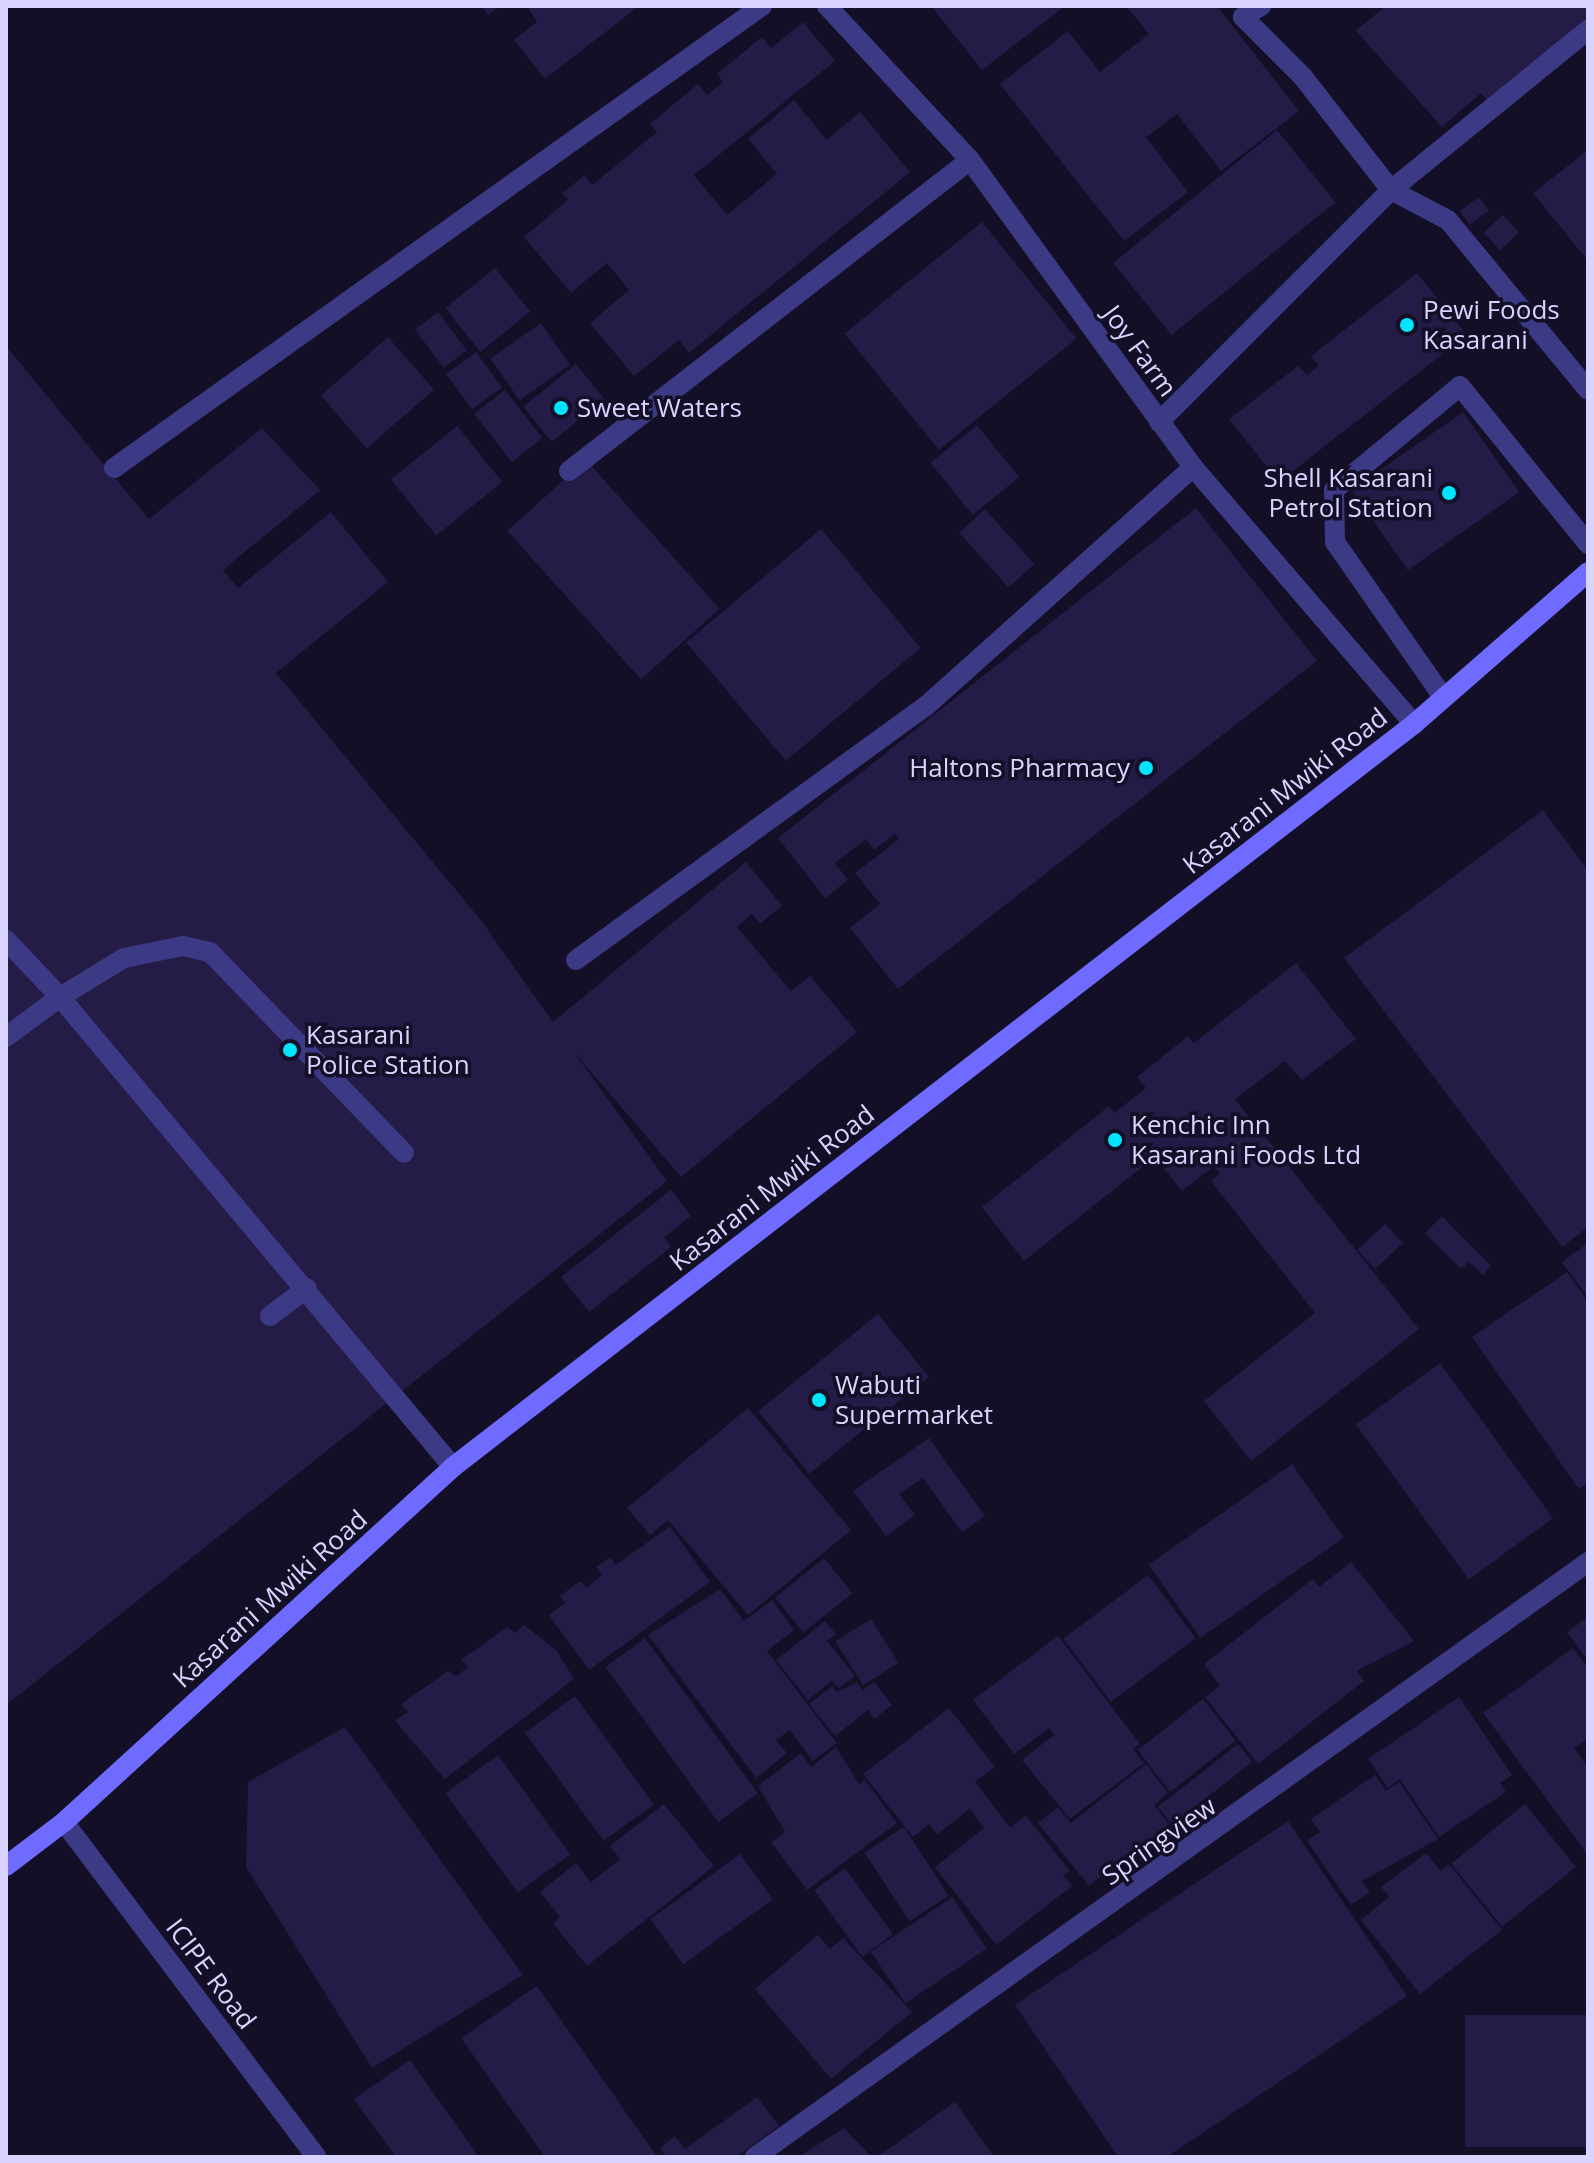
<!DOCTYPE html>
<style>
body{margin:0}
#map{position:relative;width:1594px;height:2163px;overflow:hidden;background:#130f26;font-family:"Open Sans",sans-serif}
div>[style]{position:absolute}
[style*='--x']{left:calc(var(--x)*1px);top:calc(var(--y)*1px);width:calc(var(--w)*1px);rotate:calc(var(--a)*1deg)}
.building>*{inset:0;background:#241b47;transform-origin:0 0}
.lane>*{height:20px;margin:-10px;padding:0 10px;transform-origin:10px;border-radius:10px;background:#3d3a85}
.street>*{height:20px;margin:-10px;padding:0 10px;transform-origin:10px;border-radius:10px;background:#3d3a85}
.secondary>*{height:20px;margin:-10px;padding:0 10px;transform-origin:10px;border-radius:10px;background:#6f6bff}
.dots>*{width:22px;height:22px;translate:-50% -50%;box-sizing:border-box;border:4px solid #130f26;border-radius:50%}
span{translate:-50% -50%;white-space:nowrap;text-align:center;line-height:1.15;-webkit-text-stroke:7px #130f26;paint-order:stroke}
.poi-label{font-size:26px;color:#d9d4ff}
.left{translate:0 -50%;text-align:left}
.right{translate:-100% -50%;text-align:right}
.street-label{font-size:26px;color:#d9d4ff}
.frame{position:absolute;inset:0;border:8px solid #d9d4ff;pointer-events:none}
</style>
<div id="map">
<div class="building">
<div style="clip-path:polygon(481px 6px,500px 6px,488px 15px)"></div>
<div style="clip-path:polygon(527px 6px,639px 6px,545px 79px,514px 40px,537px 22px)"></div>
<div style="clip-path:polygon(931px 6px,1065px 6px,982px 70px)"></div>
<div style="clip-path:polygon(1126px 6px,1217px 6px,1299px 111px,1221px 171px,1177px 114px,1146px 137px,1188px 192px,1124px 241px,1000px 84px,1068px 31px,1100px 72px,1149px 34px)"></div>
<div style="clip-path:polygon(1385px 6px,1588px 6px,1588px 24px,1493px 107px,1481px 93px,1442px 127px,1356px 31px)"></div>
<div style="clip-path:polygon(803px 22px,835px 61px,694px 175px,727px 215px,777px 174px,748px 139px,794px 100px,827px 140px,860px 112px,910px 172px,689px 353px,679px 340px,634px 376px,590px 323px,629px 290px,607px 263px,571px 293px,524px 237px,568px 200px,562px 193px,585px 175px,592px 185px,657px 132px,650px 124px,698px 84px,707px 95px,723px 82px,717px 74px,762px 37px,771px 48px)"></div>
<div style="left:1277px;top:130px;width:93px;height:211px;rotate:51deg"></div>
<div style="clip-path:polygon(1588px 150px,1588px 261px,1533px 193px)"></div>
<div style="left:1479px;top:197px;width:17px;height:24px;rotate:54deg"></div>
<div style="left:1503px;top:215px;width:24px;height:26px;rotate:48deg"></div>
<div style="left:982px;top:222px;width:150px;height:177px;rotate:51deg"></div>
<div style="left:495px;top:268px;width:56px;height:64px;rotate:51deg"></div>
<div style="clip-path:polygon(1417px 273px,1467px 335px,1279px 482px,1229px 419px,1298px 366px,1307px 375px,1319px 366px,1311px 356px)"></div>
<div style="left:438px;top:312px;width:48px;height:29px;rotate:53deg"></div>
<div style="left:541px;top:323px;width:51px;height:62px;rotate:55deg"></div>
<div style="left:388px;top:337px;width:70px;height:89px;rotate:49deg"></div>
<div style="clip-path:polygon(6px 346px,149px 519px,262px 428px,320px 490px,223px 570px,238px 588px,331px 512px,388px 582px,276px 673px,480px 919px,553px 1022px,746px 862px,782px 906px,760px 924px,752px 914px,737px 927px,791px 991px,810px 976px,857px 1032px,681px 1177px,574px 1052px,667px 1181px,6px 1705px)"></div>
<div style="left:476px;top:352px;width:44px;height:37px;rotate:54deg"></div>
<div style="left:576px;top:364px;width:45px;height:68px;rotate:51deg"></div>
<div style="left:505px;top:390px;width:61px;height:39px;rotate:52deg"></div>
<div style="left:1463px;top:412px;width:98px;height:136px;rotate:55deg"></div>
<div style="left:977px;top:425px;width:67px;height:60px;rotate:51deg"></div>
<div style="left:457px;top:426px;width:72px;height:85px;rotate:51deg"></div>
<div style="left:586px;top:460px;width:200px;height:106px;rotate:48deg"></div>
<div style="clip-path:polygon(1196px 508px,1317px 661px,898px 989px,850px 928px,880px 904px,855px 873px,899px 839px,895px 834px,874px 850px,866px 839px,835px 863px,848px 880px,825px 898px,778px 838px)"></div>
<div style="left:985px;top:509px;width:74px;height:35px;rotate:48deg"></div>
<div style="left:821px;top:529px;width:155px;height:176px;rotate:50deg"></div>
<div style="clip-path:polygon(1543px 810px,1588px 870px,1588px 1227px,1562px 1247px,1344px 958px)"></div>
<div style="clip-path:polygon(1296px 963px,1356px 1039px,1302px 1080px,1285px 1061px,1235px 1099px,1419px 1329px,1251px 1461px,1204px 1401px,1315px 1313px,1211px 1181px,1220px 1174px,1214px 1166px,1182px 1191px,1155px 1157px,1024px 1261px,982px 1207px,1109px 1106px,1114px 1113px,1146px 1088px,1137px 1077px,1188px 1036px,1194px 1043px)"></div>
<div style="clip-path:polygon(671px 1190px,691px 1216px,664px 1237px,671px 1247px,589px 1312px,561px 1277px)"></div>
<div style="clip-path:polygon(1442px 1216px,1491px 1266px,1483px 1275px,1469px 1262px,1461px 1269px,1425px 1233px)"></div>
<div style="left:1385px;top:1224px;width:26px;height:38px;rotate:47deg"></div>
<div style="clip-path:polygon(1588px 1243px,1588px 1298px,1562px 1262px)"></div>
<div style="clip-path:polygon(1567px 1272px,1588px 1302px,1588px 1483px,1579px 1489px,1472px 1337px)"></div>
<div style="left:878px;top:1314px;width:81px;height:154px;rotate:51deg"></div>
<div style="left:1440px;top:1363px;width:192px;height:104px;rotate:54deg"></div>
<div style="clip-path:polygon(748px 1408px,851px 1530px,748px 1615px,668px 1520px,650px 1535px,627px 1508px)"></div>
<div style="clip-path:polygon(929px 1438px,985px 1516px,962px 1532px,923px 1478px,899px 1494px,915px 1515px,886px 1536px,853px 1491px)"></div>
<div style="left:1292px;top:1464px;width:90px;height:175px;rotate:55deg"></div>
<div style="clip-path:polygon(670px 1526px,710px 1582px,589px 1670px,549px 1615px,565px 1603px,560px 1596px,580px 1581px,586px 1588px,602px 1575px,596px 1567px,610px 1557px,616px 1565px)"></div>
<div style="left:824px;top:1558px;width:45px;height:63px;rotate:51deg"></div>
<div style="clip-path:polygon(1351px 1562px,1414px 1641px,1357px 1671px,1364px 1681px,1258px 1764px,1205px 1697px,1220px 1686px,1204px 1664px,1313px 1579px,1319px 1587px)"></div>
<div style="left:1148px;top:1575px;width:79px;height:106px;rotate:53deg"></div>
<div style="clip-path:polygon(720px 1589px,744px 1621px,772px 1600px,794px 1630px,767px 1651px,837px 1743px,813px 1761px,790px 1730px,776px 1740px,787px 1753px,756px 1778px,648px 1635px)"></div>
<div style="clip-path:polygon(1588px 1617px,1588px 1661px,1567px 1632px)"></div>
<div style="left:871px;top:1619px;width:52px;height:42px;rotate:58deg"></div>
<div style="clip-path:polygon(825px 1621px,836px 1634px,827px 1641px,855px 1676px,839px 1688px,832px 1681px,808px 1700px,776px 1660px)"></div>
<div style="clip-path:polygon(524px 1625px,556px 1650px,574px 1679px,445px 1779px,395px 1721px,408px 1712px,401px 1704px,448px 1671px,456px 1676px,468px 1667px,461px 1660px,507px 1627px,515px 1633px)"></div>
<div style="clip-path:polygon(1058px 1636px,1140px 1744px,1133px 1749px,1144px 1763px,1070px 1819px,1022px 1760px,1054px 1735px,1049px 1728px,1014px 1754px,973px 1700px)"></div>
<div style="left:645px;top:1638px;width:192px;height:49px;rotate:54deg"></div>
<div style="clip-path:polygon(1573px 1648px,1588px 1668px,1588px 1738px,1574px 1748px,1588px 1767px,1588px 1855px,1483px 1713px)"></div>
<div style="clip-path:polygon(857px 1682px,863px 1690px,874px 1682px,892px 1705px,874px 1719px,868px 1710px,835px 1736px,809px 1704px,832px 1686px,837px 1692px)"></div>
<div style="left:575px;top:1696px;width:134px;height:62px;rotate:54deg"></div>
<div style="clip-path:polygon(1459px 1697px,1512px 1775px,1500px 1783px,1506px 1792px,1439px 1837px,1400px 1779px,1388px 1788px,1368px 1759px)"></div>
<div style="left:1203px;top:1699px;width:53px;height:83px;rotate:52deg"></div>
<div style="clip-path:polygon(949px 1708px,995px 1767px,975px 1782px,1010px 1827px,1026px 1816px,1070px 1871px,1063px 1875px,1072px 1886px,996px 1945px,935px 1867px,984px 1828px,970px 1809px,937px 1834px,929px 1824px,913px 1837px,863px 1774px)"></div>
<div style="clip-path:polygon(345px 1727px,523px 1975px,372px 2068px,246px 1867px,248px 1782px)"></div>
<div style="left:1238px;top:1744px;width:23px;height:102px;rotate:52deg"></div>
<div style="clip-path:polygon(836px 1747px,859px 1784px,865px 1780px,897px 1823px,807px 1890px,771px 1842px,785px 1832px,758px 1786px,801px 1753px,811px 1767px)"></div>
<div style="left:498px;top:1755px;width:123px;height:65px;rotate:54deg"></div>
<div style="clip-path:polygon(1146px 1764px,1168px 1793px,1154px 1805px,1169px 1824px,1162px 1830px,1167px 1838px,1144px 1856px,1137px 1847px,1089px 1886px,1038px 1823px,1058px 1807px,1071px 1823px)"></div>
<div style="clip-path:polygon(1375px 1775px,1386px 1791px,1399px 1782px,1438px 1839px,1362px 1881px,1370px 1892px,1351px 1905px,1307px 1841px,1320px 1832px,1311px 1819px)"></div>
<div style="clip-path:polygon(664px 1804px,714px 1866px,587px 1966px,553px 1923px,560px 1917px,540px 1892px,576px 1863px,591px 1882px,620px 1859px,610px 1846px)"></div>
<div style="left:1525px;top:1804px;width:81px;height:95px;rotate:51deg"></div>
<div style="clip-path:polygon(1288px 1821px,1407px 1996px,1167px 2157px,1118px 2157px,1015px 2005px)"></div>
<div style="left:904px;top:1827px;width:82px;height:47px;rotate:57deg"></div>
<div style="clip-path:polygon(1426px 1853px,1441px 1871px,1449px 1864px,1502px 1930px,1420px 1994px,1361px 1920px,1389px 1897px,1381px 1887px)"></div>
<div style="left:740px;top:1854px;width:56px;height:111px;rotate:54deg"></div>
<div style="left:845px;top:1868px;width:82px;height:38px;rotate:54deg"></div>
<div style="left:952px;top:1897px;width:62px;height:98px;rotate:56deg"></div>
<div style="clip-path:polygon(818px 1935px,830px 1949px,843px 1938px,912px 2012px,831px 2079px,755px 1989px)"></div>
<div style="clip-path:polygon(537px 1986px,656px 2155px,545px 2157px,461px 2038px)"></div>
<div style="left:1588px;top:2015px;width:132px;height:123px;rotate:90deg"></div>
<div style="clip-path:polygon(410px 2060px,479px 2157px,396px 2157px,354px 2099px)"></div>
<div style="clip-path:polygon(757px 2097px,779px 2126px,736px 2157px,666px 2157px,660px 2148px,675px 2136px,685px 2149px)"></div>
<div style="clip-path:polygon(955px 2102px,994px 2157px,877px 2157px)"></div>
<div style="clip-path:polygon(844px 2128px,872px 2157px,798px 2157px)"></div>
</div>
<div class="lane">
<div style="--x:827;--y:6;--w:210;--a:47.1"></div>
<div style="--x:970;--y:160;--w:379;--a:54"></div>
<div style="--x:1193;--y:467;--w:339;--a:49.3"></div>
<div style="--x:1261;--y:6;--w:21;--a:149"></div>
<div style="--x:1243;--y:17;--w:85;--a:45"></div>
<div style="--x:1303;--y:77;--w:143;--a:52.1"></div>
<div style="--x:1391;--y:190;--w:64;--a:27.8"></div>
<div style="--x:1448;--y:220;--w:220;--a:50.5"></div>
<div style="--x:1159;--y:422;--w:328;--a:-45"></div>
<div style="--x:1391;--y:190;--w:254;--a:-39.1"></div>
<div style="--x:114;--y:468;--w:796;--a:-35.49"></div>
<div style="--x:569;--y:471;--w:507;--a:-37.8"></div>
<div style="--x:1441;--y:694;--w:185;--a:-124.9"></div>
<div style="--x:1335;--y:542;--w:52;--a:-91.1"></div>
<div style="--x:1334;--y:490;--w:163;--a:-39.5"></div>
<div style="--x:1460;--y:386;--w:203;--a:51"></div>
<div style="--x:6;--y:940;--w:79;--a:46.5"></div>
<div style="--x:60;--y:997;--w:75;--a:-31.4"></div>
<div style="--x:124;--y:958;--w:60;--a:-11.5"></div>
<div style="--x:183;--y:946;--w:28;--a:13"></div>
<div style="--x:210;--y:952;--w:279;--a:46"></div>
<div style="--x:576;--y:960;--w:432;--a:-36"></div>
<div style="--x:926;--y:706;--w:358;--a:-41.8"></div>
<div style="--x:6;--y:1037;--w:67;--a:-36.5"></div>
<div style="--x:60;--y:997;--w:613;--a:50.1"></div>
<div style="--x:270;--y:1316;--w:46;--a:-37.1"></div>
</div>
<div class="street">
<div style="--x:64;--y:1822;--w:419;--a:53"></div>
<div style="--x:755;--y:2157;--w:1024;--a:-35.54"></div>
</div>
<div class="secondary">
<div style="--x:6;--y:1866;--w:73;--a:-37.2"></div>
<div style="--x:64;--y:1822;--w:527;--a:-42.38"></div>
<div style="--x:453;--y:1467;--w:1215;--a:-37.71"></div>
<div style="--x:1414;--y:724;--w:231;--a:-41.1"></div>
</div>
<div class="dots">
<div style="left:1407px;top:325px;background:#00e5ff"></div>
<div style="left:561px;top:408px;background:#00e5ff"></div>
<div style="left:1449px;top:493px;background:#00e5ff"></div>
<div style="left:1146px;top:768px;background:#00e5ff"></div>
<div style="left:290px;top:1050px;background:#00e5ff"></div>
<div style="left:1115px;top:1140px;background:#00e5ff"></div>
<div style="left:819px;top:1400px;background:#00e5ff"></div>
</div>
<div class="poi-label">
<span class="left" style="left:1423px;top:325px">Pewi Foods<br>Kasarani</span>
<span class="left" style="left:577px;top:408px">Sweet Waters</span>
<span class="right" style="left:1433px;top:493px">Shell Kasarani<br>Petrol Station</span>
<span class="right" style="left:1130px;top:768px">Haltons Pharmacy</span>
<span class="left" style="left:306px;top:1050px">Kasarani<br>Police Station</span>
<span class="left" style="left:1131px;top:1140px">Kenchic Inn<br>Kasarani Foods Ltd</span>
<span class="left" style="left:835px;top:1400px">Wabuti<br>Supermarket</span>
</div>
<div class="street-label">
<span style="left:1140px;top:351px;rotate:54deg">Joy Farm</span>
<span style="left:1285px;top:791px;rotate:-38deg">Kasarani Mwiki Road</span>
<span style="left:772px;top:1188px;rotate:-38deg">Kasarani Mwiki Road</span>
<span style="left:270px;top:1599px;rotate:-42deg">Kasarani Mwiki Road</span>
<span style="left:1159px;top:1841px;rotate:-35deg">Springview</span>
<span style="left:211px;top:1974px;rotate:53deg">ICIPE Road</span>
</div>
<div class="frame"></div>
</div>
